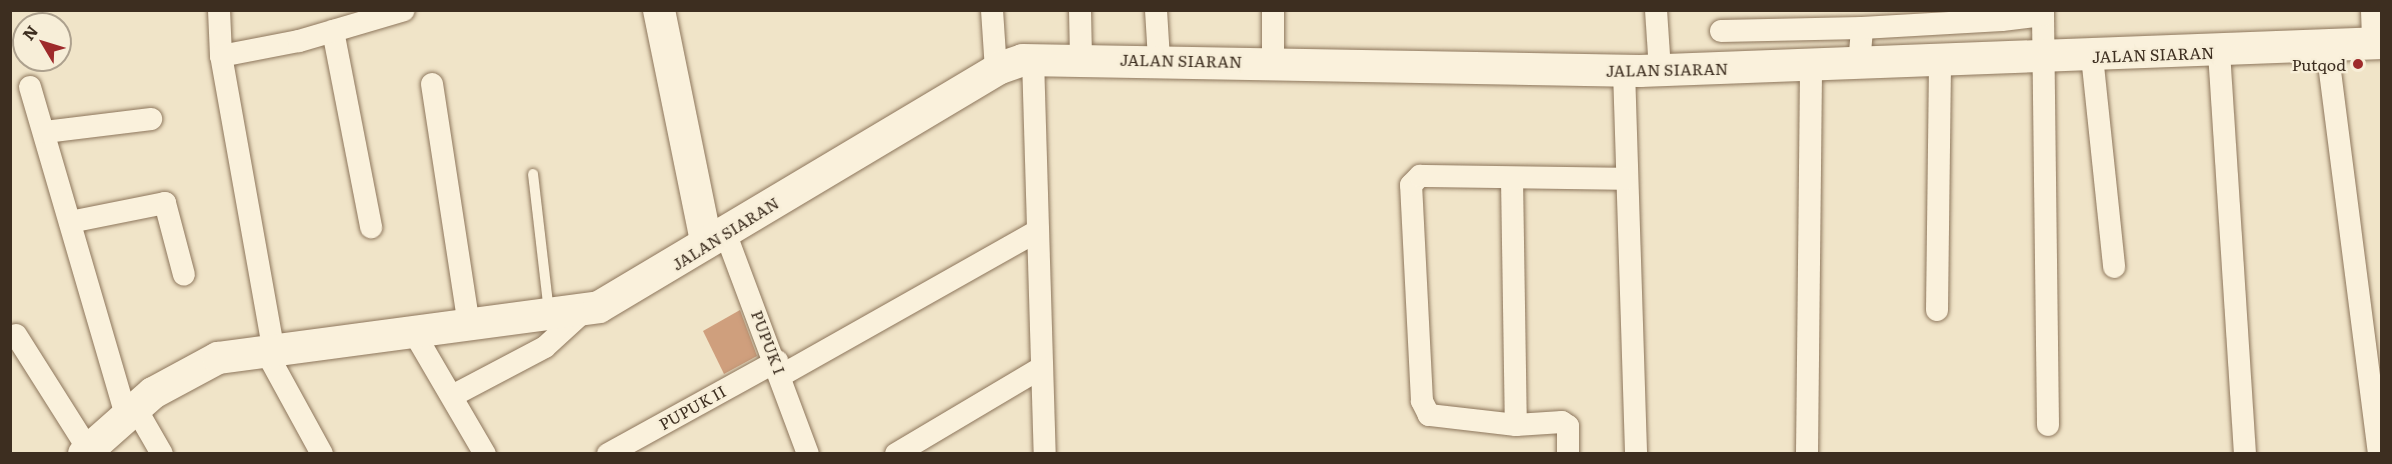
<!DOCTYPE html>
<style>
body{margin:0}
#map{position:relative;width:2392px;height:464px;overflow:hidden;background:#f0e4c8;font-family:Literata,serif}
div>[style]{position:absolute}
[style*='--x']{left:calc(var(--x)*1px);top:calc(var(--y)*1px);width:calc(var(--w)*1px);rotate:calc(var(--a)*1deg)}
.building>*{inset:0;background:#cf9f7d}
.roads{filter:drop-shadow(0 0 2px #8d765c) drop-shadow(0 0 2px #8d765c)}
.lane>*{height:10px;margin:-5px;padding:0 5px;transform-origin:5px;border-radius:5px;background:#faf1dc}
.street>*{height:22px;margin:-11px;padding:0 11px;transform-origin:11px;border-radius:11px;background:#faf1dc}
.secondary>*{height:32px;margin:-16px;padding:0 16px;transform-origin:16px;border-radius:16px;background:#faf1dc}
.dots>*{width:16px;height:16px;translate:-50% -50%;box-sizing:border-box;border:3px solid #f7eed8;border-radius:50%}
span{translate:-50% -50%;white-space:nowrap;text-align:center;line-height:1.15;-webkit-text-stroke:4.5px #f7eed8;paint-order:stroke}
.street-label{font-size:16px;color:#3d2e20}
.poi-label{font-size:16px;color:#3d2e20}
.right{translate:-100% -50%;text-align:right}
.frame{position:absolute;inset:0;border:12px solid #3d2e20;pointer-events:none}
.north{position:absolute;left:12px;top:12px;width:60px;height:60px;box-sizing:border-box;background:#f7eed8;border:2px solid #ada18e;border-radius:50%;rotate:308deg;font-size:16px;font-weight:700;line-height:24px;text-align:center;color:#3d2e20}
.north::after{content:'';display:block;margin:auto;width:21px;height:27px;background:#9e2a2b;clip-path:polygon(50% 0,100% 100%,50% 72%,0 100%)}
</style>
<div id="map">
<div class="building">
<div style="clip-path:polygon(740px 310px,757px 356px,724px 374px,703px 331px)"></div>
</div>
<div class="roads">
<div class="lane">
<div style="--x:533;--y:174;--w:139;--a:83.4"></div>
</div>
<div class="street">
<div style="--x:219;--y:10;--w:46;--a:87.5"></div>
<div style="--x:992;--y:10;--w:60;--a:86.2"></div>
<div style="--x:1080;--y:10;--w:48;--a:88.8"></div>
<div style="--x:1156;--y:10;--w:49;--a:86.5"></div>
<div style="--x:1273;--y:10;--w:52;--a:90"></div>
<div style="--x:1656;--y:10;--w:60;--a:86.2"></div>
<div style="--x:2372;--y:10;--w:33;--a:88"></div>
<div style="--x:2043;--y:15;--w:410;--a:89.3"></div>
<div style="--x:333;--y:31;--w:200;--a:79"></div>
<div style="--x:1721;--y:31;--w:141;--a:-1.2"></div>
<div style="--x:2327;--y:48;--w:409;--a:82.7"></div>
<div style="--x:2219;--y:52;--w:403;--a:86.3"></div>
<div style="--x:2092;--y:56;--w:212;--a:84"></div>
<div style="--x:1033;--y:59;--w:395;--a:88.3"></div>
<div style="--x:1859;--y:64;--w:36;--a:-85"></div>
<div style="--x:1862;--y:28;--w:140;--a:-3.3"></div>
<div style="--x:2002;--y:20;--w:41;--a:-7"></div>
<div style="--x:2043;--y:15;--w:5;--a:-90"></div>
<div style="--x:1624;--y:70;--w:384;--a:88.2"></div>
<div style="--x:432;--y:84;--w:245;--a:81.3"></div>
<div style="--x:30;--y:87;--w:342;--a:73.7"></div>
<div style="--x:45;--y:132;--w:107;--a:-7"></div>
<div style="--x:1512;--y:179;--w:246;--a:89.1"></div>
<div style="--x:70;--y:222;--w:97;--a:-11.3"></div>
<div style="--x:165;--y:203;--w:74;--a:75.2"></div>
<div style="--x:725;--y:232;--w:237;--a:69.5"></div>
<div style="--x:1937;--y:310;--w:249;--a:-89.3"></div>
<div style="--x:413;--y:331;--w:143;--a:59.7"></div>
<div style="--x:16;--y:335;--w:135;--a:57.7"></div>
<div style="--x:273;--y:347;--w:296;--a:-100.1"></div>
<div style="--x:221;--y:56;--w:79;--a:-10.9"></div>
<div style="--x:299;--y:41;--w:109;--a:-16.4"></div>
<div style="--x:264;--y:348;--w:121;--a:61.3"></div>
<div style="--x:782;--y:375;--w:294;--a:-29.4"></div>
<div style="--x:454;--y:395;--w:103;--a:-27.8"></div>
<div style="--x:545;--y:347;--w:52;--a:-42.6"></div>
<div style="--x:135;--y:407;--w:54;--a:60.1"></div>
<div style="--x:608;--y:454;--w:193;--a:-28.8"></div>
<div style="--x:896;--y:454;--w:169;--a:-30.7"></div>
<div style="--x:1568;--y:454;--w:28;--a:-90"></div>
<div style="--x:1568;--y:426;--w:7;--a:-146"></div>
<div style="--x:1562;--y:422;--w:46;--a:176.3"></div>
<div style="--x:1516;--y:425;--w:88;--a:-173.4"></div>
<div style="--x:1429;--y:415;--w:16;--a:-117"></div>
<div style="--x:1422;--y:401;--w:216;--a:-92.9"></div>
<div style="--x:1411;--y:185;--w:13;--a:-45"></div>
<div style="--x:1420;--y:176;--w:206;--a:0.8"></div>
<div style="--x:1807;--y:454;--w:388;--a:-89.4"></div>
</div>
<div class="secondary">
<div style="--x:659;--y:10;--w:237;--a:78.5"></div>
<div style="--x:84;--y:454;--w:92;--a:-41.5"></div>
<div style="--x:153;--y:393;--w:74;--a:-28.3"></div>
<div style="--x:218;--y:358;--w:384;--a:-7.6"></div>
<div style="--x:599;--y:307;--w:467;--a:-30.8"></div>
<div style="--x:1000;--y:68;--w:24;--a:-19"></div>
<div style="--x:1023;--y:60;--w:617;--a:1.02"></div>
<div style="--x:1640;--y:71;--w:743;--a:-2.16"></div>
</div>
</div>
<div class="dots">
<div style="left:2358px;top:64px;background:#9e2a2b"></div>
</div>
<div class="street-label">
<span style="left:2153px;top:54px;rotate:-2deg">JALAN SIARAN</span>
<span style="left:1181px;top:60px;rotate:1deg">JALAN SIARAN</span>
<span style="left:1667px;top:69px;rotate:-1deg">JALAN SIARAN</span>
<span style="left:725px;top:233px;rotate:-32deg">JALAN SIARAN</span>
<span style="left:769px;top:342px;rotate:69deg">PUPUK I</span>
<span style="left:692px;top:407px;rotate:-29deg">PUPUK II</span>
</div>
<div class="poi-label">
<span class="right" style="left:2346px;top:64px">Putqod</span>
</div>
<div class="frame"></div>
<div class="north">N</div>
</div>
